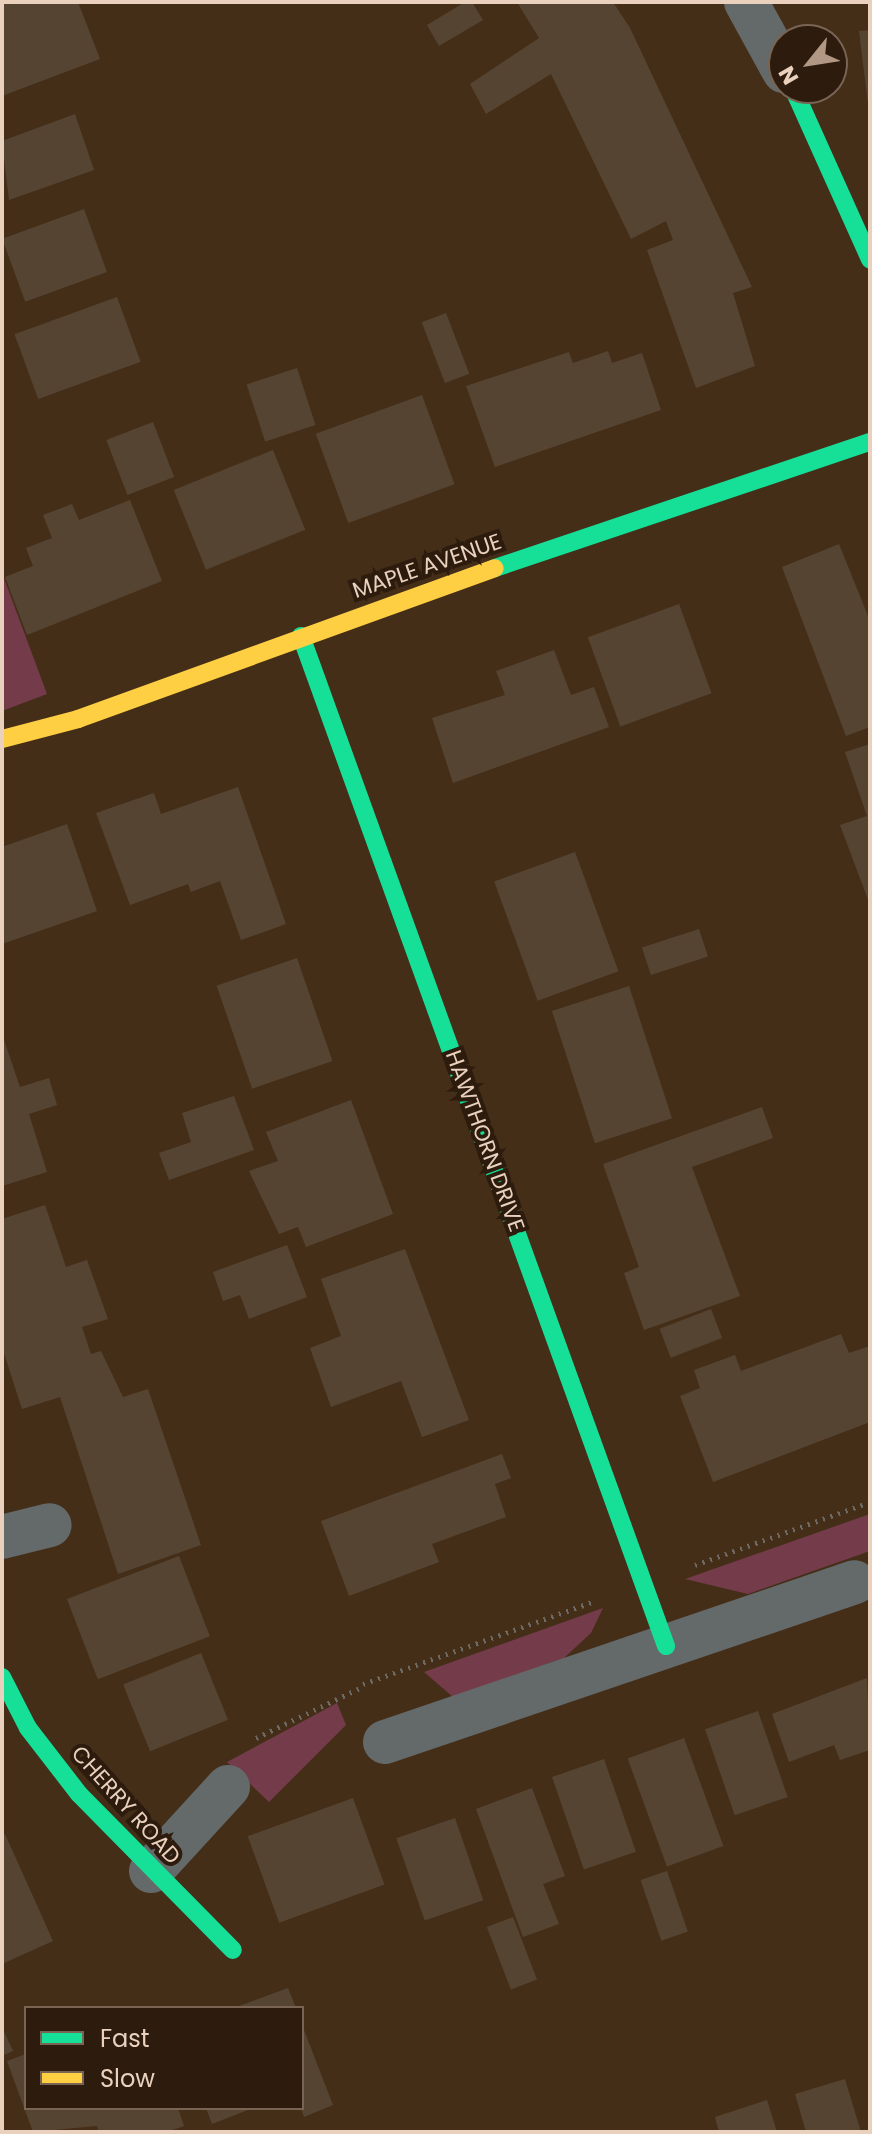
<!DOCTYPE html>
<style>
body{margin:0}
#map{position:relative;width:872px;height:2134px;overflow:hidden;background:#442e18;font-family:Poppins,sans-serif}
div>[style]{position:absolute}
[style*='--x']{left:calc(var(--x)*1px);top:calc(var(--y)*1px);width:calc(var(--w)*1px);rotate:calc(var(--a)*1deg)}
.green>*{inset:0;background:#743c4b}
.building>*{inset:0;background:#564433;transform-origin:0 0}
.path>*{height:5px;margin-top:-2.5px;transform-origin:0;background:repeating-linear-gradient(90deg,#6d6a65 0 2px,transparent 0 8px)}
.street>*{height:44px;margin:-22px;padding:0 22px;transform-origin:22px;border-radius:22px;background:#64696a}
.fast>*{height:18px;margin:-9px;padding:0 9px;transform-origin:9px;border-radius:9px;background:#16e098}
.slow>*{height:18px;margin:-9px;padding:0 9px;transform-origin:9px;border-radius:9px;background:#ffcf43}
span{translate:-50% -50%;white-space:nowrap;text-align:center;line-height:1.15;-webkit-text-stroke:8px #2d1c0d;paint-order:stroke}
.street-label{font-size:22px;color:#ead1be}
.frame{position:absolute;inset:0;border:4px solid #ead1be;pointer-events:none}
.legend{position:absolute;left:24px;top:2006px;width:280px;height:104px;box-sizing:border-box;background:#2d1c0d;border:2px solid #796454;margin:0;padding:10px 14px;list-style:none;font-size:24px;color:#ead1be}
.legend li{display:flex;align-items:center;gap:16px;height:40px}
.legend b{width:40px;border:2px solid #796454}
.north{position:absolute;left:768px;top:24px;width:80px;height:80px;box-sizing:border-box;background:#2d1c0d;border:2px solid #796454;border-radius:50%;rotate:240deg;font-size:22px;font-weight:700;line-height:32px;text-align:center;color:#ead1be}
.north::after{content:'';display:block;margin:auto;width:28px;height:36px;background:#b09884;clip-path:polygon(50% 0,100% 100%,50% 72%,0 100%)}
</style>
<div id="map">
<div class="green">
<div style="clip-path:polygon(2px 573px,47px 694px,2px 711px)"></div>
<div style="clip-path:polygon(870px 1514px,870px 1551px,748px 1594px,685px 1579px)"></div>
<div style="clip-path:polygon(603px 1608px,591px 1633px,564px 1658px,453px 1697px,424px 1672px)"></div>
<div style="clip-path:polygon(337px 1703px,346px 1725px,269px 1802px,227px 1762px)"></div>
</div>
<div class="building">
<div style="clip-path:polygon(2px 2px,78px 2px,100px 59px,2px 96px)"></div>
<div style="clip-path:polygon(465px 2px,472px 2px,483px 20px,439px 46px,427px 25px)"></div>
<div style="clip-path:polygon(517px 2px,613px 2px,630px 28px,752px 287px,733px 293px,755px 366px,696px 388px,647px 250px,673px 240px,666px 221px,631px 239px,551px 74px,486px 114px,470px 84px,539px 38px)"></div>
<div style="clip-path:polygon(870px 30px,870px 103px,868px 103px,859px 31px)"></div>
<div style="clip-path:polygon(75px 114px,94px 170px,9px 200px,2px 141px)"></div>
<div style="left:84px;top:209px;width:67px;height:87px;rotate:70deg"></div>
<div style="left:117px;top:297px;width:69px;height:109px;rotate:70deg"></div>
<div style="left:446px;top:313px;width:65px;height:26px;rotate:69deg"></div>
<div style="clip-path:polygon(608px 351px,612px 363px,642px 353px,661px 410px,495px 467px,466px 386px,569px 352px,573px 363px)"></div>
<div style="left:297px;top:368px;width:60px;height:53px;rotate:72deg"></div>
<div style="left:422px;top:395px;width:95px;height:113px;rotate:70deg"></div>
<div style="left:153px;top:422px;width:59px;height:50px;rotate:69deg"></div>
<div style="left:273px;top:450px;width:86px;height:107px;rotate:68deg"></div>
<div style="clip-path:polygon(130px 500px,162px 581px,27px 635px,5px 577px,33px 566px,26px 548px,52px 538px,43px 515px,72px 504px,79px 520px)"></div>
<div style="clip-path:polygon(839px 544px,870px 621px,870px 727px,846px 736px,782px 567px)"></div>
<div style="left:679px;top:604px;width:95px;height:97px;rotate:70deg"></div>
<div style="clip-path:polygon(554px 650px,571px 695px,594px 687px,609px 727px,453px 783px,432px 718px,505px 695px,496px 671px)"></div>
<div style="clip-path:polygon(870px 744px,870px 905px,840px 825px,867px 816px,845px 752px)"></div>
<div style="clip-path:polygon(238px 787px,286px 924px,241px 940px,220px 881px,191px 892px,188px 884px,130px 905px,96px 813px,154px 793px,161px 814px)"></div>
<div style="clip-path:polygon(67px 824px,97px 911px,2px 944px,2px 847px)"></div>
<div style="left:575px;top:852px;width:127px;height:86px;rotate:70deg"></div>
<div style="left:699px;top:929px;width:29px;height:60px;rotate:72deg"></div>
<div style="left:297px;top:958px;width:109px;height:85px;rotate:71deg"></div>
<div style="left:629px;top:986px;width:139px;height:81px;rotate:72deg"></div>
<div style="clip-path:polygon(2px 1034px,20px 1087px,49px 1078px,57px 1105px,29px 1114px,47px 1172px,2px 1186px)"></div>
<div style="clip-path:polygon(234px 1096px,254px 1150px,169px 1180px,159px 1153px,191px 1142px,182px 1113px)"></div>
<div style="clip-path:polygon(351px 1100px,393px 1214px,306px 1247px,298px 1227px,279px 1234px,249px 1171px,278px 1161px,266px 1132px)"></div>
<div style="clip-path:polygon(762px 1107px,773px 1138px,692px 1167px,740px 1296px,644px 1330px,624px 1273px,639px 1267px,603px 1164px)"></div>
<div style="clip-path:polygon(45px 1205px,66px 1267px,87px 1260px,108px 1319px,82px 1327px,91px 1354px,101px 1351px,123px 1397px,148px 1389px,201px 1545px,118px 1574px,60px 1397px,22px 1409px,2px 1347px,2px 1219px)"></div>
<div style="clip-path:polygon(287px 1245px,307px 1297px,249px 1319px,240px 1295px,223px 1301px,213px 1272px)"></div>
<div style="clip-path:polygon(405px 1249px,469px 1420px,422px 1437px,401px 1381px,331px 1407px,310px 1348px,341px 1336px,321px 1279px)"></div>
<div style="left:711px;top:1309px;width:31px;height:55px;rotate:69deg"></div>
<div style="clip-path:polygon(841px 1334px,849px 1353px,870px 1346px,870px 1422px,713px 1482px,680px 1396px,700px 1388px,694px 1370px,735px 1355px,741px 1371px)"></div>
<div style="clip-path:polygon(502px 1454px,511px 1478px,495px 1484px,506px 1517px,432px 1544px,439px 1562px,349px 1596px,321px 1521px)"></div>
<div style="left:179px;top:1556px;width:86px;height:120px;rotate:69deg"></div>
<div style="left:201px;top:1653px;width:72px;height:84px;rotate:68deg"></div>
<div style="clip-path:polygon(867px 1678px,870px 1750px,840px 1760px,834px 1745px,789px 1762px,772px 1714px)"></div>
<div style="left:758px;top:1711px;width:91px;height:56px;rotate:71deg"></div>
<div style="left:684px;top:1738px;width:115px;height:60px;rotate:70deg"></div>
<div style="left:604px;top:1759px;width:98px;height:55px;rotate:71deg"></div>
<div style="clip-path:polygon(532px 1788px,565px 1876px,543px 1884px,559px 1924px,523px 1937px,476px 1809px)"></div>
<div style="left:353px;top:1798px;width:92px;height:112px;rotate:70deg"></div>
<div style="left:455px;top:1818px;width:87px;height:62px;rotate:71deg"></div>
<div style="clip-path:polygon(5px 1834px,53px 1941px,2px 1964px,2px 1836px)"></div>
<div style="left:667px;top:1871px;width:64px;height:28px;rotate:71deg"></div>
<div style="left:513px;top:1917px;width:67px;height:28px;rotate:69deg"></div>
<div style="clip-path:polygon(288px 1988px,296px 2008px,234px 2008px)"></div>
<div style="clip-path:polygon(302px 2025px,333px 2105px,304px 2117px,301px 2108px)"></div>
<div style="clip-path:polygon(2px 2027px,13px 2051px,2px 2056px)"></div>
<div style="clip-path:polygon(26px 2054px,26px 2108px,178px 2108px,184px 2126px,167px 2132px,99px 2132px,97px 2126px,33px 2132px,7px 2061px)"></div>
<div style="clip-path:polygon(845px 2079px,861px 2132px,806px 2132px,795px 2094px)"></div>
<div style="clip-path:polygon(767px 2100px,777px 2132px,719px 2132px,715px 2117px)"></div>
<div style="clip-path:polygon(206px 2108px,253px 2108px,212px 2124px)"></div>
</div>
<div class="path">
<div style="--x:695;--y:1565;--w:186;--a:-19.8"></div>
<div style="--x:363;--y:1684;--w:243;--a:-19.7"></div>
<div style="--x:256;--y:1738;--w:120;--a:-25.7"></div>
</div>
<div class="street">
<div style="--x:746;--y:2;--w:79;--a:61.2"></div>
<div style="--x:2;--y:1537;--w:49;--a:-14"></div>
<div style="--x:385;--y:1742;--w:496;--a:-18.8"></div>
<div style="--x:151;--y:1871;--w:114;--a:-47.5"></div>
</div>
<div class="fast">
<div style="--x:793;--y:88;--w:188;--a:65.8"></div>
<div style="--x:495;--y:568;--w:396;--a:-18.6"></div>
<div style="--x:301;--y:636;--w:1074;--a:70.13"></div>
<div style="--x:2;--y:1677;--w:57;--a:63"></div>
<div style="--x:28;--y:1728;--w:83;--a:52.3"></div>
<div style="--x:79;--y:1794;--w:219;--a:45.4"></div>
</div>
<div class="slow">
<div style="--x:2;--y:739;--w:79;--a:-14.7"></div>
<div style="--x:78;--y:719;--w:443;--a:-19.9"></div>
</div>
<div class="street-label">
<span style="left:427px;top:566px;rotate:-19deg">MAPLE AVENUE</span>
<span style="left:485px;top:1141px;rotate:70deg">HAWTHORN DRIVE</span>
<span style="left:126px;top:1805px;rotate:48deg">CHERRY ROAD</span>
</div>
<div class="frame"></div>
<ul class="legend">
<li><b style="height:10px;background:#16e098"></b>Fast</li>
<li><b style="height:10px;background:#ffcf43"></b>Slow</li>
</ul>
<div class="north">N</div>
</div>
